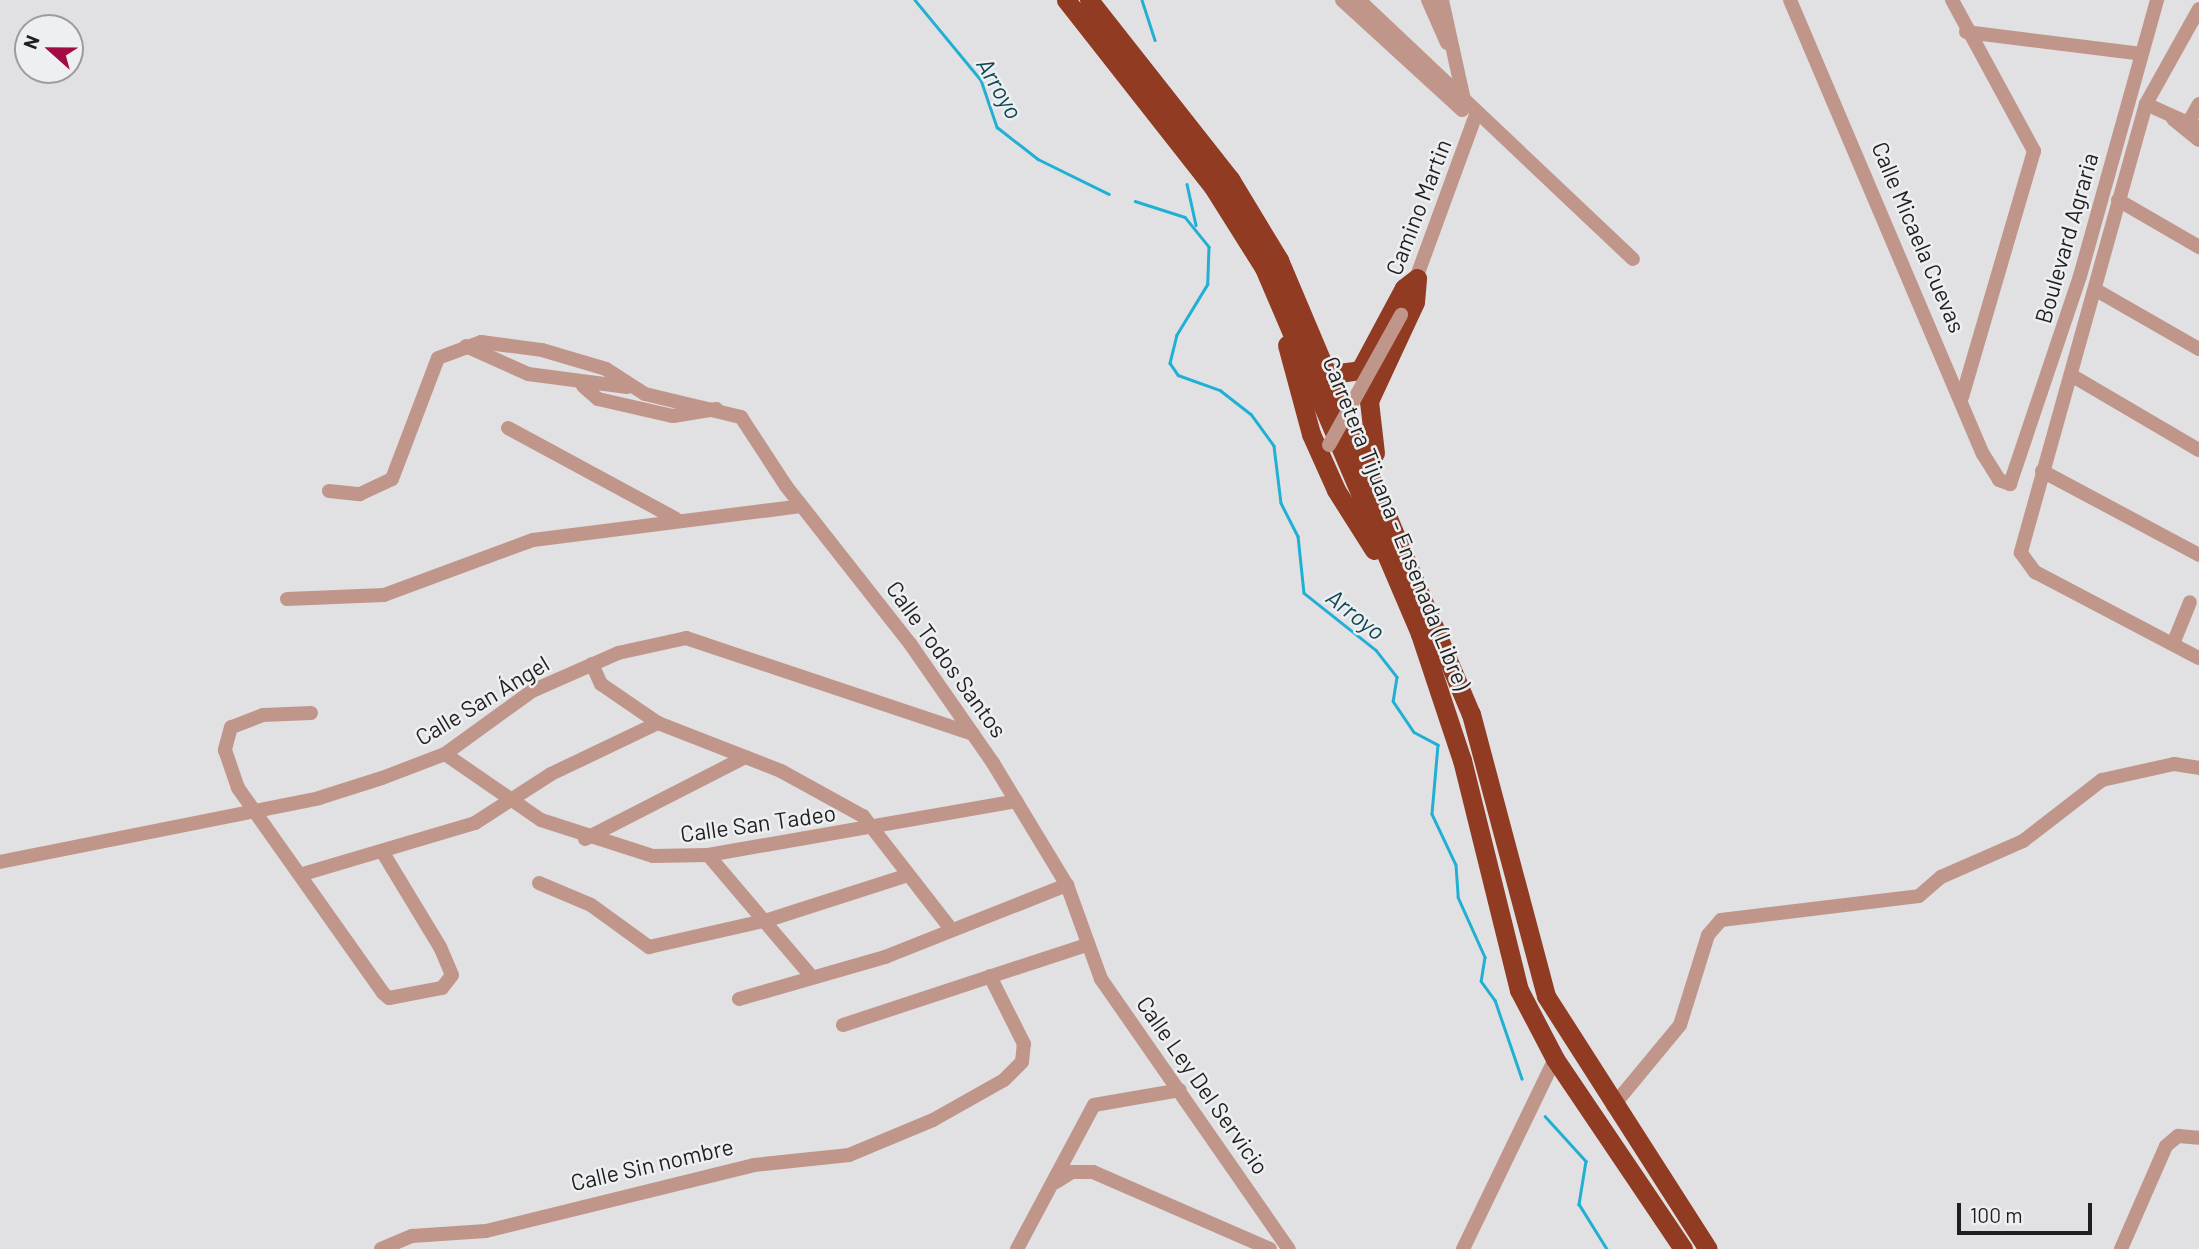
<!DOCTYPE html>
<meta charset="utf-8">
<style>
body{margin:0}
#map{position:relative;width:2199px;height:1249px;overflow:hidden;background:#e1e1e4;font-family:Barlow,sans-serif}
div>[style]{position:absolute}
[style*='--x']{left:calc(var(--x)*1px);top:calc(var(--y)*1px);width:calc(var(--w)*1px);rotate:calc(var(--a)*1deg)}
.stream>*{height:2.5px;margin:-1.25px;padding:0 1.25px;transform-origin:1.25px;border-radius:1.25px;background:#21b0d3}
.minor>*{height:14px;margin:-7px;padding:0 7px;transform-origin:7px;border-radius:7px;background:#c1968a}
.highway>*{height:19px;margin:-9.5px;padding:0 9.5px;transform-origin:9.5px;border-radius:9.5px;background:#903b22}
.minor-bridge>*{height:14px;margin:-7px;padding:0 7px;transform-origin:7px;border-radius:7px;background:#c1968a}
span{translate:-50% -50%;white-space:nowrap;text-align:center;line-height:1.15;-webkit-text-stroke:5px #eeeff1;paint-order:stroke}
.street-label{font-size:23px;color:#1f1f20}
.water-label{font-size:24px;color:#0e4755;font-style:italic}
.north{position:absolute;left:14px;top:14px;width:70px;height:70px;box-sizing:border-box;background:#eeeff1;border:2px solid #9b9c9d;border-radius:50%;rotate:291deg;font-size:19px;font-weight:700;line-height:28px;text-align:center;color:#1f1f20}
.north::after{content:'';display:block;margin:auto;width:24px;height:32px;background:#a40a43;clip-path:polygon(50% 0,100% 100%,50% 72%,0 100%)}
.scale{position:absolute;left:1957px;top:1203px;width:135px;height:32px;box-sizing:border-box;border:4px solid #1f1f20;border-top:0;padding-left:9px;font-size:21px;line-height:24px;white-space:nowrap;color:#1f1f20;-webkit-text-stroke:5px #eeeff1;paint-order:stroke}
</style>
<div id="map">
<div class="stream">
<div style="--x:915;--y:0;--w:104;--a:50.5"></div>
<div style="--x:981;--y:80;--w:50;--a:71.2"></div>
<div style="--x:997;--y:127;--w:52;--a:38"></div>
<div style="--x:1038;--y:159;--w:79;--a:26.2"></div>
<div style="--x:1142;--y:0;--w:42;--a:72"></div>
<div style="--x:1187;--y:184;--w:42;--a:77.6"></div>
<div style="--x:1135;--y:201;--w:52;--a:17.7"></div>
<div style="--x:1185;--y:217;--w:38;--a:51"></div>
<div style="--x:1209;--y:247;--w:37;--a:92"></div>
<div style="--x:1208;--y:284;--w:60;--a:121.3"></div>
<div style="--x:1177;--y:335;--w:29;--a:104"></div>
<div style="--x:1170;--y:363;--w:14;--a:56"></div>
<div style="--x:1178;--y:375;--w:45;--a:19.7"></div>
<div style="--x:1220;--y:390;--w:39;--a:38"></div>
<div style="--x:1251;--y:414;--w:39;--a:54"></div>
<div style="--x:1274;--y:446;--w:57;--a:83"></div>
<div style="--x:1281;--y:503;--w:37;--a:63"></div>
<div style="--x:1298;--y:536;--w:57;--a:84"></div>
<div style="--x:1304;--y:593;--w:92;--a:38.4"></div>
<div style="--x:1376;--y:650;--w:34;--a:52"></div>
<div style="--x:1397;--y:677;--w:24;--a:99"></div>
<div style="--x:1393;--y:701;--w:37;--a:56"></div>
<div style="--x:1414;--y:732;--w:27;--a:28"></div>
<div style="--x:1438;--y:745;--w:69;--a:95"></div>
<div style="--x:1432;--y:814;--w:56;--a:64.8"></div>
<div style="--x:1456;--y:865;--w:32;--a:86"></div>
<div style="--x:1458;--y:897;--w:66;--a:65.8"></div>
<div style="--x:1485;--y:957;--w:24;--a:99"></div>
<div style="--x:1481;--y:981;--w:24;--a:54"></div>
<div style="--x:1495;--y:1000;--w:83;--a:71.1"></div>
<div style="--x:1545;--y:1116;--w:61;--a:47.7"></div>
<div style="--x:1586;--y:1161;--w:44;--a:99.2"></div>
<div style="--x:1579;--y:1204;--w:53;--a:58.1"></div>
</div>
<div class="minor">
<div style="--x:1342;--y:0;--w:163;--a:42.5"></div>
<div style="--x:1359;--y:0;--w:377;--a:43.4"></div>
<div style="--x:1428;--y:0;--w:47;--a:66.2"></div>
<div style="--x:1442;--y:0;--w:102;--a:77.6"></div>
<div style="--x:1790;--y:0;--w:493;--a:67"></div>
<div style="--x:1983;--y:454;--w:31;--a:58"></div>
<div style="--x:1999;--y:480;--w:12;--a:20"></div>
<div style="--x:2010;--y:484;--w:219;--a:-71.4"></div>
<div style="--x:2080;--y:276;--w:287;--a:-74.4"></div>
<div style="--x:1952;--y:0;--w:172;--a:61.5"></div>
<div style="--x:2034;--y:151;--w:256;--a:106.3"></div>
<div style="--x:2199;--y:9;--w:109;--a:119.2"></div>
<div style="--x:2146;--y:104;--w:466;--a:105.6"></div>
<div style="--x:2021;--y:553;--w:24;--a:54"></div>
<div style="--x:2035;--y:572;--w:185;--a:27.7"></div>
<div style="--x:1966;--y:32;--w:177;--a:7.1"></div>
<div style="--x:2146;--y:104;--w:58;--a:24.4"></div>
<div style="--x:2173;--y:119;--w:33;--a:39"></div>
<div style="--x:2188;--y:123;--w:22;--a:-60"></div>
<div style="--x:2118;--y:200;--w:94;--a:30.1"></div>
<div style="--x:1414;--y:284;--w:180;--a:-69.9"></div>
<div style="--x:2096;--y:290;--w:119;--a:29.8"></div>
<div style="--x:466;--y:346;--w:68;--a:24.3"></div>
<div style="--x:528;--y:374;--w:100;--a:7.5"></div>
<div style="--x:2071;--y:375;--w:148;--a:30.4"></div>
<div style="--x:583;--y:386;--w:20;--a:41"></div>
<div style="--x:598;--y:399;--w:77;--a:12.8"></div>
<div style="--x:673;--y:416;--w:44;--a:-9.2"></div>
<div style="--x:508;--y:428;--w:191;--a:28.4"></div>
<div style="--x:2042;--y:471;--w:178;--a:28.1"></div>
<div style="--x:329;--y:491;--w:31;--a:6"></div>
<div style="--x:360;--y:494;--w:35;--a:-25"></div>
<div style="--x:392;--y:479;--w:129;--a:-69.2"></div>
<div style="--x:438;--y:358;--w:46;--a:-20.4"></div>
<div style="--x:481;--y:342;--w:62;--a:7.5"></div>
<div style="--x:542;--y:350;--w:67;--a:16.5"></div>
<div style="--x:606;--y:369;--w:46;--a:32.7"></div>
<div style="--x:645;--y:394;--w:99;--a:13.5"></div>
<div style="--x:741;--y:417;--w:82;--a:56.9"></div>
<div style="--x:786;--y:486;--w:202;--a:51.8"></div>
<div style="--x:911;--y:645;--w:144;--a:55.2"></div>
<div style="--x:993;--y:763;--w:143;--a:58.8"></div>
<div style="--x:1067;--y:885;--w:100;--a:70.1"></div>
<div style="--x:1101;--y:979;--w:329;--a:55.2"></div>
<div style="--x:287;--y:599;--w:97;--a:-2.4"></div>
<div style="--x:384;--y:595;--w:159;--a:-20.3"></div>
<div style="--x:533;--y:540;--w:270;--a:-7.2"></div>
<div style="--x:2173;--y:644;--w:45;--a:-68"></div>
<div style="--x:592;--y:664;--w:22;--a:66"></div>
<div style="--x:601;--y:684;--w:69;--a:34.4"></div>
<div style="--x:658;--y:723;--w:132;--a:21.3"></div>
<div style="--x:781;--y:771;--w:94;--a:28.8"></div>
<div style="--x:863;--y:816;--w:143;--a:52.1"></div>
<div style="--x:311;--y:713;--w:48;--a:177.6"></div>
<div style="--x:263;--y:715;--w:34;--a:159"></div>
<div style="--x:231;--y:727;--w:24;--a:105"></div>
<div style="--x:225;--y:750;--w:40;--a:71.1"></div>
<div style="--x:238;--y:788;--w:251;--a:54.7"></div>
<div style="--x:383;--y:993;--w:8;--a:40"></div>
<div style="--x:389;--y:998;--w:54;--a:-10.7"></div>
<div style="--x:442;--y:988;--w:16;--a:-52"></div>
<div style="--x:452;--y:975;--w:30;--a:-113"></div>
<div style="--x:440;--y:947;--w:110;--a:-121.2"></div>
<div style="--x:445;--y:754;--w:116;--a:34.5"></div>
<div style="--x:541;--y:820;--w:118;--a:17.8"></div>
<div style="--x:653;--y:856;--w:55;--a:-1"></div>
<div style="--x:708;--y:855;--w:313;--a:-9.9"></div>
<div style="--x:585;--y:839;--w:180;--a:-27.1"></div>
<div style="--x:708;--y:855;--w:159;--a:49.6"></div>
<div style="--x:0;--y:862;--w:325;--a:-11.3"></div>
<div style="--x:319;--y:798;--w:66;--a:-17.6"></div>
<div style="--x:382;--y:778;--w:67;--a:-20.9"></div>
<div style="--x:445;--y:754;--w:107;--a:-35.9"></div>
<div style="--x:532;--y:691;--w:94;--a:-23.8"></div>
<div style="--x:618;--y:653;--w:70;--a:-12.4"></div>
<div style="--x:686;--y:638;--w:303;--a:18.5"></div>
<div style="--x:303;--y:874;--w:179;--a:-16.5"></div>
<div style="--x:475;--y:823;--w:90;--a:-32.8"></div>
<div style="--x:551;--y:774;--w:119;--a:-25.5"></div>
<div style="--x:539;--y:883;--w:56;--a:22.9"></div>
<div style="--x:591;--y:905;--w:72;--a:35.9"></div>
<div style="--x:649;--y:947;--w:122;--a:-12.8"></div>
<div style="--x:768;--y:920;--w:147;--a:-17.8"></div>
<div style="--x:739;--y:999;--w:152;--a:-16"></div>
<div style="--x:885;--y:957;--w:196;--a:-21.6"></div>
<div style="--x:843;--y:1025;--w:256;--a:-18.2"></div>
<div style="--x:1613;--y:1106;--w:105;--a:-50.4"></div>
<div style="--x:1680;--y:1025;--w:94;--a:-72.7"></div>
<div style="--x:1708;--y:935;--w:20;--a:-49"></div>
<div style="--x:1721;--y:920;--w:199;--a:-6.9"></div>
<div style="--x:1919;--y:896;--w:29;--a:-41"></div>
<div style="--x:1941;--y:877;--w:90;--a:-23.7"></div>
<div style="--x:2023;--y:841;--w:100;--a:-37.7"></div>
<div style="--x:2102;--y:780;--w:74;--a:-12.5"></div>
<div style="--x:2174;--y:764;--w:25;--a:9"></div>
<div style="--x:1056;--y:1182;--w:19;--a:-32"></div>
<div style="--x:1072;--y:1172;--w:21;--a:0"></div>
<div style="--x:1093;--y:1172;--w:193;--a:23.5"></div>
<div style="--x:381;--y:1249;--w:34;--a:-23"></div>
<div style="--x:412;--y:1236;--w:74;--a:-3.9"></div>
<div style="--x:486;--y:1231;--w:276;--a:-13.8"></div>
<div style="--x:754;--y:1165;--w:96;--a:-6"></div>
<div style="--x:849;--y:1155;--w:91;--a:-22.6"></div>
<div style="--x:933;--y:1120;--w:81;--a:-29.4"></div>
<div style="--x:1004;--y:1080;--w:25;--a:-45"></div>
<div style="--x:1022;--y:1062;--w:18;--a:-84"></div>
<div style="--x:1024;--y:1044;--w:76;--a:-116.6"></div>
<div style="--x:1017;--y:1249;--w:163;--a:-61.9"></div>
<div style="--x:1094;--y:1105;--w:87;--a:-9.9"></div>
<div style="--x:1463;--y:1249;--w:211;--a:-64.2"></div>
<div style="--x:2121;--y:1249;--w:112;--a:-66.4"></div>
<div style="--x:2166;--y:1146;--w:16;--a:-40"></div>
<div style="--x:2178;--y:1136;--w:21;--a:5"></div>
</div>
<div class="highway">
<div style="--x:1066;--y:0;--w:238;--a:51.8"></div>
<div style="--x:1213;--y:187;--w:96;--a:57.8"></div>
<div style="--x:1264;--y:268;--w:398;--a:66.9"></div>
<div style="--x:1420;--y:634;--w:133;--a:71.6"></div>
<div style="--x:1462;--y:760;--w:237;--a:76.1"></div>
<div style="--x:1519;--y:990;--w:78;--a:62.4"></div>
<div style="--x:1555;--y:1059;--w:229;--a:56"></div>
<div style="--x:1089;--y:0;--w:228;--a:51.8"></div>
<div style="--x:1230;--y:179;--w:95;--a:58.8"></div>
<div style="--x:1279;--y:260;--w:493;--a:67.1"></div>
<div style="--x:1471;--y:714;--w:292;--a:75.1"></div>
<div style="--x:1546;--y:996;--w:300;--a:57.4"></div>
<div style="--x:1287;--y:345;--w:92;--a:74.9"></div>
<div style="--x:1311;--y:434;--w:61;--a:65.9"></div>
<div style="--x:1336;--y:490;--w:71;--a:57.7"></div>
<div style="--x:1332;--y:374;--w:28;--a:-8"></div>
<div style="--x:1360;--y:370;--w:93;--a:-61.8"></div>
<div style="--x:1404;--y:288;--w:16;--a:-38"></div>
<div style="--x:1375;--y:453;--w:52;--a:-96.6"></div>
<div style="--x:1369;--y:401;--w:109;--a:-65.1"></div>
<div style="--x:1415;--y:302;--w:24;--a:-85"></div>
</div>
<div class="minor-bridge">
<div style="--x:1329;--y:445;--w:149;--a:-61"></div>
</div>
<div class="street-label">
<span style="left:1418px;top:207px;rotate:-69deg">Camino Martin</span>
<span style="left:1919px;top:237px;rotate:67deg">Calle Micaela Cuevas</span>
<span style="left:2066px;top:238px;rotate:-74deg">Boulevard Agraria</span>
<span style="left:1397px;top:523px;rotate:68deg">Carretera Tijuana - Ensenada (Libre)</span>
<span style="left:947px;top:659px;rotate:54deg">Calle Todos Santos</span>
<span style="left:482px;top:700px;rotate:-31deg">Calle San Ángel</span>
<span style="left:758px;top:823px;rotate:-8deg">Calle San Tadeo</span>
<span style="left:1203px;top:1085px;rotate:55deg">Calle Ley Del Servicio</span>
<span style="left:652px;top:1164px;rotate:-13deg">Calle Sin nombre</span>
</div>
<div class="water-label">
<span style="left:1000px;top:88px;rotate:60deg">Arroyo</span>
<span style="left:1356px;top:614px;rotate:38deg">Arroyo</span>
</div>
<div class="north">N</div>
<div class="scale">100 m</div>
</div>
